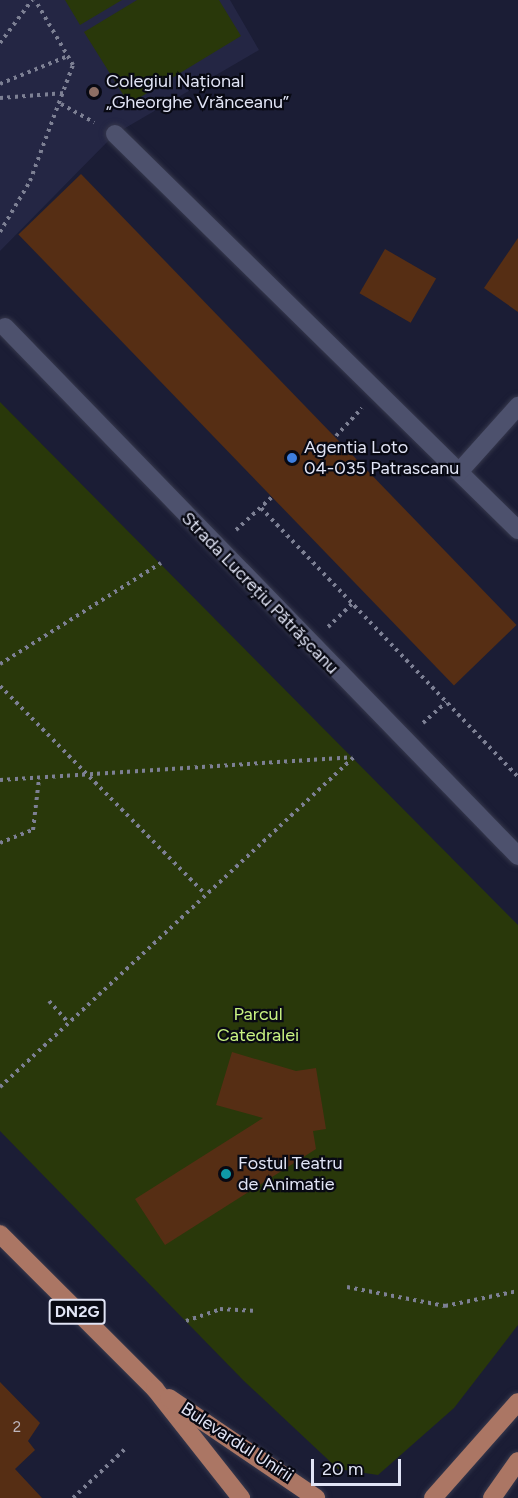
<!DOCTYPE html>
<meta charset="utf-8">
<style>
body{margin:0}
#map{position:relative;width:518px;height:1498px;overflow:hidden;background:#1b1d35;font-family:Figtree,sans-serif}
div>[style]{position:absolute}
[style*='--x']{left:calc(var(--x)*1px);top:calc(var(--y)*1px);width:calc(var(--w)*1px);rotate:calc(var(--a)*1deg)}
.built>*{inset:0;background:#242644}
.green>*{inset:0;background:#29380a}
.building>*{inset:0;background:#562e14;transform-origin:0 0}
.path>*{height:4px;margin-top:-2px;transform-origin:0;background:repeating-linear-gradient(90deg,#7d8094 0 3px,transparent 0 7.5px)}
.roads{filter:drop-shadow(0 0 2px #36384c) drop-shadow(0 0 2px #36384c)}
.minor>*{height:18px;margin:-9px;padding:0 9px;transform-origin:9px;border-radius:9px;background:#4d516d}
.major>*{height:18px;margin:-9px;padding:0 9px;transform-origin:9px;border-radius:9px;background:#ab7664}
.dots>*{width:16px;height:16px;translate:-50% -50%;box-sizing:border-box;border:3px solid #080913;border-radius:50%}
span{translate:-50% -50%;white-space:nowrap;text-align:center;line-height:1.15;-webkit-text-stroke:4.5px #080913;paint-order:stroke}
.number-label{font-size:15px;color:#beb6bd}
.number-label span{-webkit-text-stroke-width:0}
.shield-label span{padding:2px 4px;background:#080913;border:2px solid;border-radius:4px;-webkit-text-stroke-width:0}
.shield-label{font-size:16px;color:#e1e4f5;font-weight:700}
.poi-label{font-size:18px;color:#e1e4f5}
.left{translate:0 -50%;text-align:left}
.street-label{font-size:18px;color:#e1e4f5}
.park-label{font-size:18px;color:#c8f282}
.scale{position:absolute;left:311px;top:1459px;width:90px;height:27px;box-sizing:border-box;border:3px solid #e1e4f5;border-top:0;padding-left:8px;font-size:18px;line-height:21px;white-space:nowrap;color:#e1e4f5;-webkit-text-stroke:4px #080913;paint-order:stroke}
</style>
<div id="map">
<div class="built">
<div style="clip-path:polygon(0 0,230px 0,259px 50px,115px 134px,0 251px)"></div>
</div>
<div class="green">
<div style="clip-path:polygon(65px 0,122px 0,80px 25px)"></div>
<div style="clip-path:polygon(137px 0,219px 0,241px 36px,129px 104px,84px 32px)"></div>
<div style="clip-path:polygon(0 402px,518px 925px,518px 1325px,454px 1408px,378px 1475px,338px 1469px,244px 1381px,0 1131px)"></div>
</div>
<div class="building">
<div style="left:81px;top:174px;width:627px;height:87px;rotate:46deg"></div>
<div style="clip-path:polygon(518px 238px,518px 312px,484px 288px)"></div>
<div style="left:385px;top:249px;width:59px;height:51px;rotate:30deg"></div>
<div style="clip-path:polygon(232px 1052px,296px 1071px,316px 1068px,326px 1129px,313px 1131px,316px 1149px,165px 1245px,135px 1199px,263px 1118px,216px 1105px)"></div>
<div style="clip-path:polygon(0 1382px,40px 1423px,28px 1441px,35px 1450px,15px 1469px,42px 1498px,0 1498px)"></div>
</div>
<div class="path">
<div style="--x:0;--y:43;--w:54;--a:-53.3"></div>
<div style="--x:0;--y:84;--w:74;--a:-22.4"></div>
<div style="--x:0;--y:98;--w:65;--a:-4.4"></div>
<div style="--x:61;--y:104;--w:38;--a:29"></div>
<div style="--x:0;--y:232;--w:59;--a:-59.5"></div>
<div style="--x:30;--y:181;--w:124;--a:-69.7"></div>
<div style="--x:73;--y:65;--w:75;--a:-120.3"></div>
<div style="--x:336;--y:436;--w:38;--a:-47"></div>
<div style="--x:261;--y:508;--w:372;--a:46.3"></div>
<div style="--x:236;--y:530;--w:50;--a:-42.6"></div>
<div style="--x:328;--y:627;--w:33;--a:-44"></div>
<div style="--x:0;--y:664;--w:190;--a:-32.1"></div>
<div style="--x:0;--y:686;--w:291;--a:45.4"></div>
<div style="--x:423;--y:723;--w:31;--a:-42"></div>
<div style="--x:0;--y:780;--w:353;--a:-3.7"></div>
<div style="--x:0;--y:843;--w:35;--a:-22"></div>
<div style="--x:33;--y:830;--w:51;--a:-83.3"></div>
<div style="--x:49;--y:1001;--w:28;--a:48"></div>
<div style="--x:0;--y:1087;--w:484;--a:-43"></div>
<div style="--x:347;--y:1287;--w:100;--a:11"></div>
<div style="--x:445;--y:1306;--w:75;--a:-11.6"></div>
<div style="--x:186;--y:1321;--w:36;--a:-19"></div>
<div style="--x:220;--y:1309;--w:33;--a:3"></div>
<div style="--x:73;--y:1498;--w:71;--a:-43.3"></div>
</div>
<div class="roads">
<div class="minor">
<div style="--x:115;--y:134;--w:565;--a:44.5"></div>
<div style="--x:5;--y:327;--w:737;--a:45.88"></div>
<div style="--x:459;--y:472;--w:89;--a:-48.2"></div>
</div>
<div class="major">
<div style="--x:0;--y:1234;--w:219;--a:45"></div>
<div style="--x:155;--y:1389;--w:139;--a:51.7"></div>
<div style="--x:169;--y:1398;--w:178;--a:34.2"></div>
<div style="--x:433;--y:1498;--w:128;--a:-48.5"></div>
<div style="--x:492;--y:1498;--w:45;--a:-54.9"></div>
</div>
</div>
<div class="dots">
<div style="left:94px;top:92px;background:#8d6e63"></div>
<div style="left:292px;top:458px;background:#3f7fe0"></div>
<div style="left:226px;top:1174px;background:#0f9aa8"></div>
</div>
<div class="number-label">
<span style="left:17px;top:1428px">2</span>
</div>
<div class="shield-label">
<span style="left:77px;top:1312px">DN2G</span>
</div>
<div class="poi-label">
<span class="left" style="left:106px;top:92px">Colegiul Național<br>„Gheorghe Vrănceanu”</span>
<span class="left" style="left:304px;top:458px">Agentia Loto<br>04-035 Patrascanu</span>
<span class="left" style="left:238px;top:1174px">Fostul Teatru<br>de Animatie</span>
</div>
<div class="street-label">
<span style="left:260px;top:593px;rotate:46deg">Strada Lucrețiu Pătrășcanu</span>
<span style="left:237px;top:1442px;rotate:33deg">Bulevardul Unirii</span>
</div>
<div class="park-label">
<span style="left:258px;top:1025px">Parcul<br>Catedralei</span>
</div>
<div class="scale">20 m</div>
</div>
